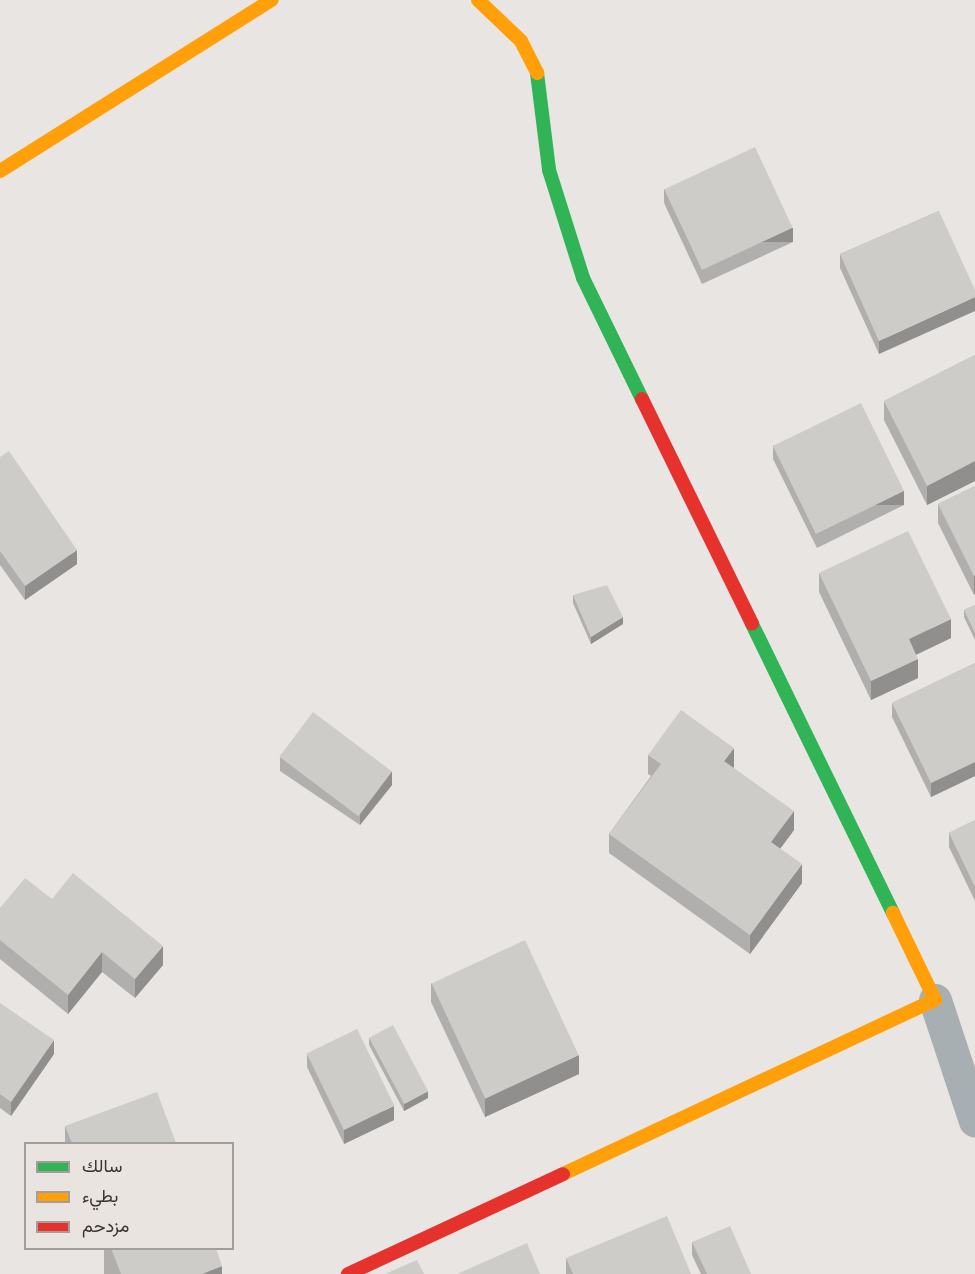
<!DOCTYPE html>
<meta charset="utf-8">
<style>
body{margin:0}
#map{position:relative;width:975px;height:1274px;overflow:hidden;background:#e8e5e2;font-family:"Archivo Narrow",Vazirmatn,sans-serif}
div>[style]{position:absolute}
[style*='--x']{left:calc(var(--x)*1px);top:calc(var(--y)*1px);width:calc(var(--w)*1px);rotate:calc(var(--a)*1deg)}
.street>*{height:33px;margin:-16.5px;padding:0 16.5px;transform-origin:16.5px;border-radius:16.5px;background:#a8afb2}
.fast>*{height:14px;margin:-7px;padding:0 7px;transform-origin:7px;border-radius:7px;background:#30b455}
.slow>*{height:14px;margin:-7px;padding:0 7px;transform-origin:7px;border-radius:7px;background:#ff9f0a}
.jam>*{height:14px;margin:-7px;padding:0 7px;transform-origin:7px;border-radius:7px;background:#e5322d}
.wall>*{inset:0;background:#b1afad;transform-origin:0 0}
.shaded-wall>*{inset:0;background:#908f8d;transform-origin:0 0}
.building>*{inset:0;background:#ceccc9;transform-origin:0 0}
span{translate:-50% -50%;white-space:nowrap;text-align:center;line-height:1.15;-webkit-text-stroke:4.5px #eae4e0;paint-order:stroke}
.legend{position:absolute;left:24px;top:1142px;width:210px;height:108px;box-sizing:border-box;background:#eae4e0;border:2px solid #a39e9b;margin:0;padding:8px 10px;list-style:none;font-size:18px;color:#383534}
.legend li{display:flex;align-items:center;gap:12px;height:30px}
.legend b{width:30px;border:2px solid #a39e9b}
</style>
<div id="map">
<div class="street">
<div style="--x:935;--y:1000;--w:127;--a:71.7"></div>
</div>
<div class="fast">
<div style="--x:537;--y:73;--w:98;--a:82.9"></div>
<div style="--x:549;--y:170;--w:113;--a:72.5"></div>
<div style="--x:583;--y:278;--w:135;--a:64"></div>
<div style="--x:752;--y:624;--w:322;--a:64"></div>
</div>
<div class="slow">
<div style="--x:478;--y:0;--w:59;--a:43.6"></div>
<div style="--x:521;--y:41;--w:36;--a:63"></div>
<div style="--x:0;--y:171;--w:321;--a:-32.2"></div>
<div style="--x:563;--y:1174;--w:411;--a:-25.1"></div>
<div style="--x:935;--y:1000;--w:97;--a:-115.8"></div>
</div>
<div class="jam">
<div style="--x:642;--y:399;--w:250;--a:63.9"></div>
<div style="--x:348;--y:1274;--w:237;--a:-24.9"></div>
</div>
<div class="wall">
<div style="clip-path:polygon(664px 189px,793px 242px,702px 284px,664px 203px)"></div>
<div style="clip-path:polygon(939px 211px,879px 354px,840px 268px,840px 254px)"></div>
<div style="clip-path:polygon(975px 355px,975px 481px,927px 505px,884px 420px,884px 401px)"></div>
<div style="clip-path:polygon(773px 445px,904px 505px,817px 548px,773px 459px)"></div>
<div style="clip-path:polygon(0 457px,77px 564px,25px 600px,0 565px)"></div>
<div style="clip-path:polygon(975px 486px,975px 594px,974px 595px,938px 523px,938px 504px)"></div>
<div style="clip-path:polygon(819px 573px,951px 638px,916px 655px,918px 678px,871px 700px,819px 592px)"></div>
<div style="clip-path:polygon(573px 595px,623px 624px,591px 644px,573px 603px)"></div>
<div style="clip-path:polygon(975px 605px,975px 640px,964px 617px,964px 610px)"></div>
<div style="clip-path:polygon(975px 663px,975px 776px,931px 797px,892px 717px,892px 703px)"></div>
<div style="clip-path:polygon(648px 755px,734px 767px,733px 768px,794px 830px,780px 849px,802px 883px,750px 954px,609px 853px,609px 834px,651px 776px,648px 774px)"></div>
<div style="clip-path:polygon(280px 757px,392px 785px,360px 825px,280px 771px)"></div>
<div style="clip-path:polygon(975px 820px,975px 901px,949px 847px,949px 833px)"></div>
<div style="clip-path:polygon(52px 899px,163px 965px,135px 998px,102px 972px,68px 1014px,0 959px,0 908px)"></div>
<div style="clip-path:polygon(431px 983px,579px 1074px,485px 1117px,431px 1002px)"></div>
<div style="clip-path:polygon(0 1003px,54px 1054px,11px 1116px,0 1108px)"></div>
<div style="clip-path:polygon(369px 1038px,428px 1098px,404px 1111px,369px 1045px)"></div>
<div style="clip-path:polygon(307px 1054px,394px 1120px,344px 1144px,307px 1067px)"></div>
<div style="clip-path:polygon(65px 1126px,176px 1143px,65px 1143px)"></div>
<div style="clip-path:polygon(692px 1242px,751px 1274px,701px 1274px,692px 1255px)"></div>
<div style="left:104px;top:1248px;width:112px;height:28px"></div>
<div style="clip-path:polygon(566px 1258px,691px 1274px,566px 1274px)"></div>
</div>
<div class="shaded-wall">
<div style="left:793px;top:228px;width:14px;height:100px;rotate:90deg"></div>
<div style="clip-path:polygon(975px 297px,975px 311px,879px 354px,879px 341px)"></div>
<div style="clip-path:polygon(975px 461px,975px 481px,927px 505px,927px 486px)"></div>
<div style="left:904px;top:491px;width:14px;height:97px;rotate:90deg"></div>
<div style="clip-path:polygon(77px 550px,77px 564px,25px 600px,25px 586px)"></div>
<div style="left:975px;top:575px;width:19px;height:1px;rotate:90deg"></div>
<div style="clip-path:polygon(623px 617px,623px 624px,591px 644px,591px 637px)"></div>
<div style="clip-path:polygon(951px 619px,951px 638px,909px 658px,909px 639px)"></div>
<div style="clip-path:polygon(918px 659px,918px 678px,871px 700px,871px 681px)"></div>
<div style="clip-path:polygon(734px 748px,734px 767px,724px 780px,724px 761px)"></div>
<div style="clip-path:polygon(975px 762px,975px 776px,931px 797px,931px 783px)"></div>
<div style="clip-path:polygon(392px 771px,392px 785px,360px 825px,360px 811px)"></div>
<div style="clip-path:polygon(794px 811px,794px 830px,771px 861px,771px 842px)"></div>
<div style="clip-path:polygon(802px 864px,802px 883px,750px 954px,750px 935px)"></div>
<div style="clip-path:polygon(163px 946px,163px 965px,135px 998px,135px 979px)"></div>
<div style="clip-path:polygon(102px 952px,102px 972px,68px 1014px,68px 995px)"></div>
<div style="clip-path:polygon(54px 1040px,54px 1054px,11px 1116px,11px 1102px)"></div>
<div style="clip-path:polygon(579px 1055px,579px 1074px,485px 1117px,485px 1098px)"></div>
<div style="clip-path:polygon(428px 1091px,428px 1098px,404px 1111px,404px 1104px)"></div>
<div style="clip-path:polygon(394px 1106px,394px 1120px,344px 1144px,344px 1130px)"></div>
<div style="clip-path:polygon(222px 1266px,222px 1274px,202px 1274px)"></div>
</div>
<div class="building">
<div style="left:755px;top:147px;width:89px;height:100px;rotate:65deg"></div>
<div style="clip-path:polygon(939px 211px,975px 290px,975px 297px,879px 341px,840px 254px)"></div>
<div style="clip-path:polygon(975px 355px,975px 461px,927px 486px,884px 401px)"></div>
<div style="left:861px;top:403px;width:98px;height:98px;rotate:64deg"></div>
<div style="clip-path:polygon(9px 451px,77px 550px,25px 586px,0 551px,0 457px)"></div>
<div style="clip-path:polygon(975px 486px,975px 575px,974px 576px,938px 504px)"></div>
<div style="clip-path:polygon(908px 531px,951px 619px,909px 639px,918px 659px,871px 681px,819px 573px)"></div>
<div style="clip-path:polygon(607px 585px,623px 617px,591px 637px,573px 595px)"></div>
<div style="clip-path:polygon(975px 605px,975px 633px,964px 610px)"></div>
<div style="clip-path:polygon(975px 663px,975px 762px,931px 783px,892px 703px)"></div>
<div style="clip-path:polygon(681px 710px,734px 748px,724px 761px,794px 811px,771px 842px,802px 864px,750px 935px,609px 834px,661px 764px,648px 755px)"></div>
<div style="left:313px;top:712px;width:99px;height:56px;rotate:37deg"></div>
<div style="clip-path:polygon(975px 820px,975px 887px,949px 833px)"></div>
<div style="clip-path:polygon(73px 873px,163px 946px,135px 979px,102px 952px,68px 995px,0 940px,0 908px,25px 878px,52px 899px)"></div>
<div style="left:525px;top:940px;width:127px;height:103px;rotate:65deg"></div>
<div style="clip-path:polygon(0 1003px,54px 1040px,11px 1102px,0 1094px)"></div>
<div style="left:393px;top:1025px;width:75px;height:27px;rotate:62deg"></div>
<div style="left:357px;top:1029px;width:85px;height:56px;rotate:64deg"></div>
<div style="clip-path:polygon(157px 1092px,176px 1143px,72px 1143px,65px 1126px)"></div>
<div style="clip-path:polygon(667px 1216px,691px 1274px,573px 1274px,566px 1258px)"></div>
<div style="clip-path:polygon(730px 1226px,751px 1274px,707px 1274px,692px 1242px)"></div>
<div style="clip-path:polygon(527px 1243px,540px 1274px,457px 1274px)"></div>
<div style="clip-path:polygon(111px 1248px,216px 1248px,222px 1266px,202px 1274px,121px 1274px)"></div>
<div style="clip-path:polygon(417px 1260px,424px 1274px,385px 1274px)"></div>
</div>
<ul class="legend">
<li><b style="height:8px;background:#30b455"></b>سالك</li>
<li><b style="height:8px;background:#ff9f0a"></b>بطيء</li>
<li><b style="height:8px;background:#e5322d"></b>مزدحم</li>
</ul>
</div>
